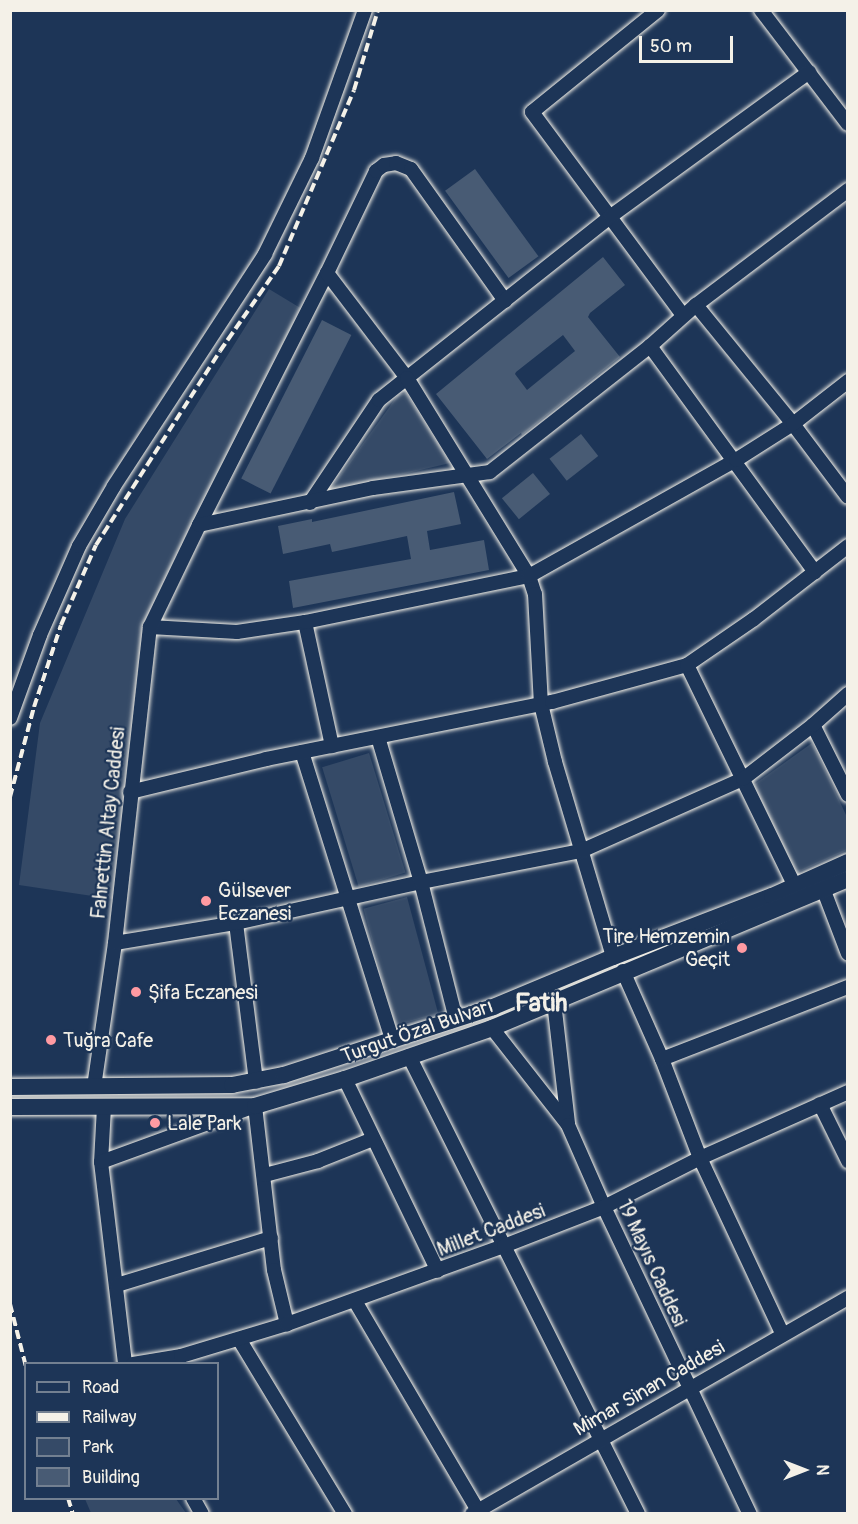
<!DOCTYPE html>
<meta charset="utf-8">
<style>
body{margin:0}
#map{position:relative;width:858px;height:1524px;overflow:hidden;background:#1d3557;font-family:Pangolin,sans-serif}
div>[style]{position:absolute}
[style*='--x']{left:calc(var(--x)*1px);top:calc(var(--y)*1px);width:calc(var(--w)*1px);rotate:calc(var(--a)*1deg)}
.green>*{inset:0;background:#354a67;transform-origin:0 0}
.building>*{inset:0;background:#485b74;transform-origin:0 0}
.roads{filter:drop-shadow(0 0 2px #f4f1e8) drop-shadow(0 0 2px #f4f1e8)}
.minor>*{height:14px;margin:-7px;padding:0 7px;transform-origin:7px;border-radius:7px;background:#1d3557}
.major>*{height:16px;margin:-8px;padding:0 8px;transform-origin:8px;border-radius:8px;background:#1d3557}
.rail>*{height:4px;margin-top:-2px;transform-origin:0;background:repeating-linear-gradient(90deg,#f4f1e8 0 9px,transparent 0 13.5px)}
.dots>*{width:16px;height:16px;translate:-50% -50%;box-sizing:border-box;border:3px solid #1d3557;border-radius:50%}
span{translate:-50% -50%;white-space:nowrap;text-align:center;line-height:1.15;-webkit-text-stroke:4.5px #1d3557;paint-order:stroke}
.street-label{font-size:20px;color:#f4f1e8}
.poi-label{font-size:20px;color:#f4f1e8}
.left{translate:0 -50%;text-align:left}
.right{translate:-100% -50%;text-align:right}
.district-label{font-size:26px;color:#f4f1e8;font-weight:700}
.frame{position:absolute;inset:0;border:12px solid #f4f1e8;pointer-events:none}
.legend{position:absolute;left:24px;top:1362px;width:195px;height:138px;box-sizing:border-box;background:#1d3557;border:2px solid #738091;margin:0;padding:8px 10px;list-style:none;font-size:18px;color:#f4f1e8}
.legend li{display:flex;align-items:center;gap:12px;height:30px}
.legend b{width:30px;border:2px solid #738091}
.north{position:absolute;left:774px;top:1440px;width:60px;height:60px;-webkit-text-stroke:4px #1d3557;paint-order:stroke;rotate:90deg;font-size:16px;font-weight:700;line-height:24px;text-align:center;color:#f4f1e8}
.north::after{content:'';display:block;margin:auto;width:21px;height:27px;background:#f4f1e8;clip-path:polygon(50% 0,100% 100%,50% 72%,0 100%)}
.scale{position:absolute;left:639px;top:36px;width:94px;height:27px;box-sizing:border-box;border:3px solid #f4f1e8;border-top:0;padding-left:8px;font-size:18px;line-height:21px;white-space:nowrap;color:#f4f1e8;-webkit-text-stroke:4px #1d3557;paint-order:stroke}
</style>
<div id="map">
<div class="green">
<div style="clip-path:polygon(269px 289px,307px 312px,150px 627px,119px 900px,19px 885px,40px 723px,125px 519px)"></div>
<div style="clip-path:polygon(406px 393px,450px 463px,336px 490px,331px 488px,398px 395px)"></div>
<div style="clip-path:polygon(812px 743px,847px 817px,847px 850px,796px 873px,752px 786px)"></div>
<div style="left:369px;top:753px;width:125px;height:49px;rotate:73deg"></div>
<div style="left:407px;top:897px;width:121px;height:45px;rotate:75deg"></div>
<div style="clip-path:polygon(85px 1499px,176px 1499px,186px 1513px,91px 1513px)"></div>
</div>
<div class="building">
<div style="left:475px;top:169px;width:108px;height:37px;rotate:54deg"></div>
<div style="clip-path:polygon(evenodd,603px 257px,625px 285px,590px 313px,588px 317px,620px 357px,522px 435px,521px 433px,487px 459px,436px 394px,603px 257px,563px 335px,575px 351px,527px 390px,515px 374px,516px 372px,563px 335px)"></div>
<div style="left:322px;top:320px;width:33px;height:178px;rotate:27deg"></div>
<div style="left:581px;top:434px;width:28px;height:40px;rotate:52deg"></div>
<div style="left:533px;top:473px;width:27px;height:40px;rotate:51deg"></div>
<div style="clip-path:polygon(454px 492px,461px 524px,427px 531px,430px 550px,484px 540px,489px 570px,293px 608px,289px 581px,411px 559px,407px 536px,332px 552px,330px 544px,283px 554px,278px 526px,312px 519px,312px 522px)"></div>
</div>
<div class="roads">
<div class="minor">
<div style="--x:658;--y:10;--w:162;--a:141"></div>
<div style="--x:532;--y:112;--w:253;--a:53.4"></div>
<div style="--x:761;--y:10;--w:143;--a:52.7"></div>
<div style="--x:327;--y:273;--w:113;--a:-64.3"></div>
<div style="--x:376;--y:171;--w:10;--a:-37"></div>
<div style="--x:384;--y:165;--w:12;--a:-9"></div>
<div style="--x:396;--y:163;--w:16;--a:22"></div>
<div style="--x:411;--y:169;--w:162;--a:54.5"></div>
<div style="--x:696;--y:305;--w:154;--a:50.8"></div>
<div style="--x:793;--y:424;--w:91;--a:53"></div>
<div style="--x:650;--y:346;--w:280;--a:53.9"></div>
<div style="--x:310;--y:503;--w:124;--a:-56.2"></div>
<div style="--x:379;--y:400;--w:296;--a:-38.4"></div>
<div style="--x:611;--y:216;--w:245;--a:-36"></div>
<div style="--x:199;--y:525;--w:283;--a:-63.1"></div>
<div style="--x:327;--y:273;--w:132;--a:52.7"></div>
<div style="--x:407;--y:378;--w:233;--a:58.4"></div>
<div style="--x:529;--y:576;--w:19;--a:72"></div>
<div style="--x:535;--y:594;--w:110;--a:86.9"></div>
<div style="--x:541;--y:704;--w:60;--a:76.4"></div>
<div style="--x:555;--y:762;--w:203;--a:73.4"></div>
<div style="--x:305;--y:622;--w:127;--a:77.7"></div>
<div style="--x:150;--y:627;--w:87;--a:3.3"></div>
<div style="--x:237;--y:632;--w:69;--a:-8.4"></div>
<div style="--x:305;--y:622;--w:229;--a:-11.6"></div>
<div style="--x:529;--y:576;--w:237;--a:-29.3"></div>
<div style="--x:736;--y:460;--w:67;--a:-32.3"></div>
<div style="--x:793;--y:424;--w:70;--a:-38"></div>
<div style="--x:687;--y:665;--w:246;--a:64"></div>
<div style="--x:10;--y:718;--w:88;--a:-70.1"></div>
<div style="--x:40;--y:635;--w:97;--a:-66.3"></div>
<div style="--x:79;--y:546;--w:69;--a:-59.7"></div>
<div style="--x:114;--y:486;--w:277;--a:-56.9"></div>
<div style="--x:265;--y:254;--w:107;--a:-63.9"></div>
<div style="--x:312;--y:158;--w:157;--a:-70.3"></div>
<div style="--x:813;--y:725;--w:78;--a:63.4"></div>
<div style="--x:378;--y:737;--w:151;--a:73.5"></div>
<div style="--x:421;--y:882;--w:141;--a:75.7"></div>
<div style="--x:302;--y:752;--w:302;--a:72.6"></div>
<div style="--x:130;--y:792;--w:140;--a:-13.6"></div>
<div style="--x:266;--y:759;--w:292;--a:-11.3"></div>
<div style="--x:552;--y:702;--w:140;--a:-15.3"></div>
<div style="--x:687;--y:665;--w:81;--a:-34.5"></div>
<div style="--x:754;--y:619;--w:119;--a:-37.8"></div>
<div style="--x:824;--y:891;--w:67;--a:69.1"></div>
<div style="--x:236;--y:923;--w:160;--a:82.8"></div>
<div style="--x:115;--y:943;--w:123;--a:-9.4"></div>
<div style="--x:236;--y:923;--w:189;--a:-12.5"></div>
<div style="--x:421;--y:882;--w:163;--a:-11"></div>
<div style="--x:581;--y:851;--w:177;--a:-24"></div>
<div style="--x:743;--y:779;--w:88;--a:-37.6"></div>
<div style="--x:813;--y:725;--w:47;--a:-41.5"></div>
<div style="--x:623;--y:971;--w:96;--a:66.1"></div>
<div style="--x:662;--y:1059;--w:106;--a:69"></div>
<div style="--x:700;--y:1158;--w:193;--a:64.9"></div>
<div style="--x:554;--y:1002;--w:122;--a:83.4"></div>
<div style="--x:492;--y:1028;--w:123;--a:51.9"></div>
<div style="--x:568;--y:1125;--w:90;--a:66.3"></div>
<div style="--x:604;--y:1207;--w:340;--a:64.6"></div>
<div style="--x:409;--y:1056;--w:512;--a:63.43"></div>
<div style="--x:662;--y:1059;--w:199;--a:-21.2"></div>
<div style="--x:345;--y:1079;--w:213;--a:64.2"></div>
<div style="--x:94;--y:1087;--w:146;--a:-81.7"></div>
<div style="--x:115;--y:943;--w:318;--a:-83.7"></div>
<div style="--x:150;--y:627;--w:113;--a:-64.3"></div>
<div style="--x:199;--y:525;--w:178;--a:-12"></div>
<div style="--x:373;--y:488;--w:118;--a:-7.8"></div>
<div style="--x:490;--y:472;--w:204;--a:-38.2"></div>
<div style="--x:650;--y:346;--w:62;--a:-41.7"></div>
<div style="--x:696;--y:305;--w:191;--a:-37.1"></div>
<div style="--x:820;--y:1104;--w:64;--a:63.8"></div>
<div style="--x:104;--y:1107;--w:55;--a:93.1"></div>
<div style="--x:101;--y:1162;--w:203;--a:83.2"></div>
<div style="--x:101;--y:1162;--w:164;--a:-20"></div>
<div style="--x:255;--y:1106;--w:165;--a:83.4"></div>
<div style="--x:274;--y:1270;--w:56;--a:76.5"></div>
<div style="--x:265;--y:1175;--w:55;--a:-14.8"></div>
<div style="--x:318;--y:1161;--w:59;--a:-21.8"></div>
<div style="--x:117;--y:1285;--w:161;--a:-17"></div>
<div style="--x:355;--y:1301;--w:247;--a:59.6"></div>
<div style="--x:239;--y:1339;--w:205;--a:58.8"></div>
<div style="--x:133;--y:1364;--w:49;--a:-9.5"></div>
<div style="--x:181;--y:1356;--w:111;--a:-16.8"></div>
<div style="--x:287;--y:1324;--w:231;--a:-19.8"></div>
<div style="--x:504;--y:1246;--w:107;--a:-21.3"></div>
<div style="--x:604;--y:1207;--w:108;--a:-27"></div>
<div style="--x:700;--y:1158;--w:162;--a:-24"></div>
<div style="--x:193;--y:1498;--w:18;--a:61"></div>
<div style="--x:472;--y:1514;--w:434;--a:-29.9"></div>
</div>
<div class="major">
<div style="--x:10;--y:1087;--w:222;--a:-0.5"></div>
<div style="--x:232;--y:1085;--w:53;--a:-10.9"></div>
<div style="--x:284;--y:1075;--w:220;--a:-18"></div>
<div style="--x:493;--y:1007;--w:130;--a:-22.6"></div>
<div style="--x:613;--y:957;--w:170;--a:-21"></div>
<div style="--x:772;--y:896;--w:83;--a:-24.1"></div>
<div style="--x:10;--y:1107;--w:245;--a:-0.2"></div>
<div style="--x:255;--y:1106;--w:94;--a:-16.7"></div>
<div style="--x:345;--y:1079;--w:156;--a:-19.1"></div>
<div style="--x:492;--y:1028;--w:386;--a:-22.7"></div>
</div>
</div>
<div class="rail">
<div style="--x:10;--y:797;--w:93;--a:-75.1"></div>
<div style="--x:34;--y:707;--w:86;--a:-71.8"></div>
<div style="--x:61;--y:625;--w:87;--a:-66.4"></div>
<div style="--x:96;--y:545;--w:230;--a:-57.4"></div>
<div style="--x:220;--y:351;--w:103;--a:-55.2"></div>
<div style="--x:279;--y:266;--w:191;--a:-66.9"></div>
<div style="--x:354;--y:90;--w:84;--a:-73.3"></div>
<div style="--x:10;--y:1304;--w:65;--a:75.7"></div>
<div style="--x:68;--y:1498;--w:17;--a:73"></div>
</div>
<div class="dots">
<div style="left:206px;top:901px;background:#ff9aa2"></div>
<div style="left:742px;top:948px;background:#ff9aa2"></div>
<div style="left:136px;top:992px;background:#ff9aa2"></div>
<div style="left:51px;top:1040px;background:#ff9aa2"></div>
<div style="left:155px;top:1123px;background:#ff9aa2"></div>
</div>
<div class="street-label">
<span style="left:108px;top:823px;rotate:-84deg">Fahrettin Altay Caddesi</span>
<span style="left:417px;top:1031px;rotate:-19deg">Turgut Özal Bulvarı</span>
<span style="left:491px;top:1230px;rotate:-21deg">Millet Caddesi</span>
<span style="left:652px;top:1263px;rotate:65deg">19 Mayıs Caddesi</span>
<span style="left:649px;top:1388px;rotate:-30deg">Mimar Sinan Caddesi</span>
</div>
<div class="poi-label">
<span class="left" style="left:218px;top:902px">Gülsever<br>Eczanesi</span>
<span class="right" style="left:730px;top:948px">Tire Hemzemin<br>Geçit</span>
<span class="left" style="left:148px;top:992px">Şifa Eczanesi</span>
<span class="left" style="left:63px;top:1040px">Tuğra Cafe</span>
<span class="left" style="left:167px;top:1123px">Lale Park</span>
</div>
<div class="district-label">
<span style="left:541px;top:1004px">Fatih</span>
</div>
<div class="frame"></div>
<ul class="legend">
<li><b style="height:8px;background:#1d3557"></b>Road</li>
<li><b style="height:8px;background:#f4f1e8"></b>Railway</li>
<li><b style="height:16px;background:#354a67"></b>Park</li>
<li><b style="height:16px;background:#485b74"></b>Building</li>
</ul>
<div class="north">N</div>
<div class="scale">50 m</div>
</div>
